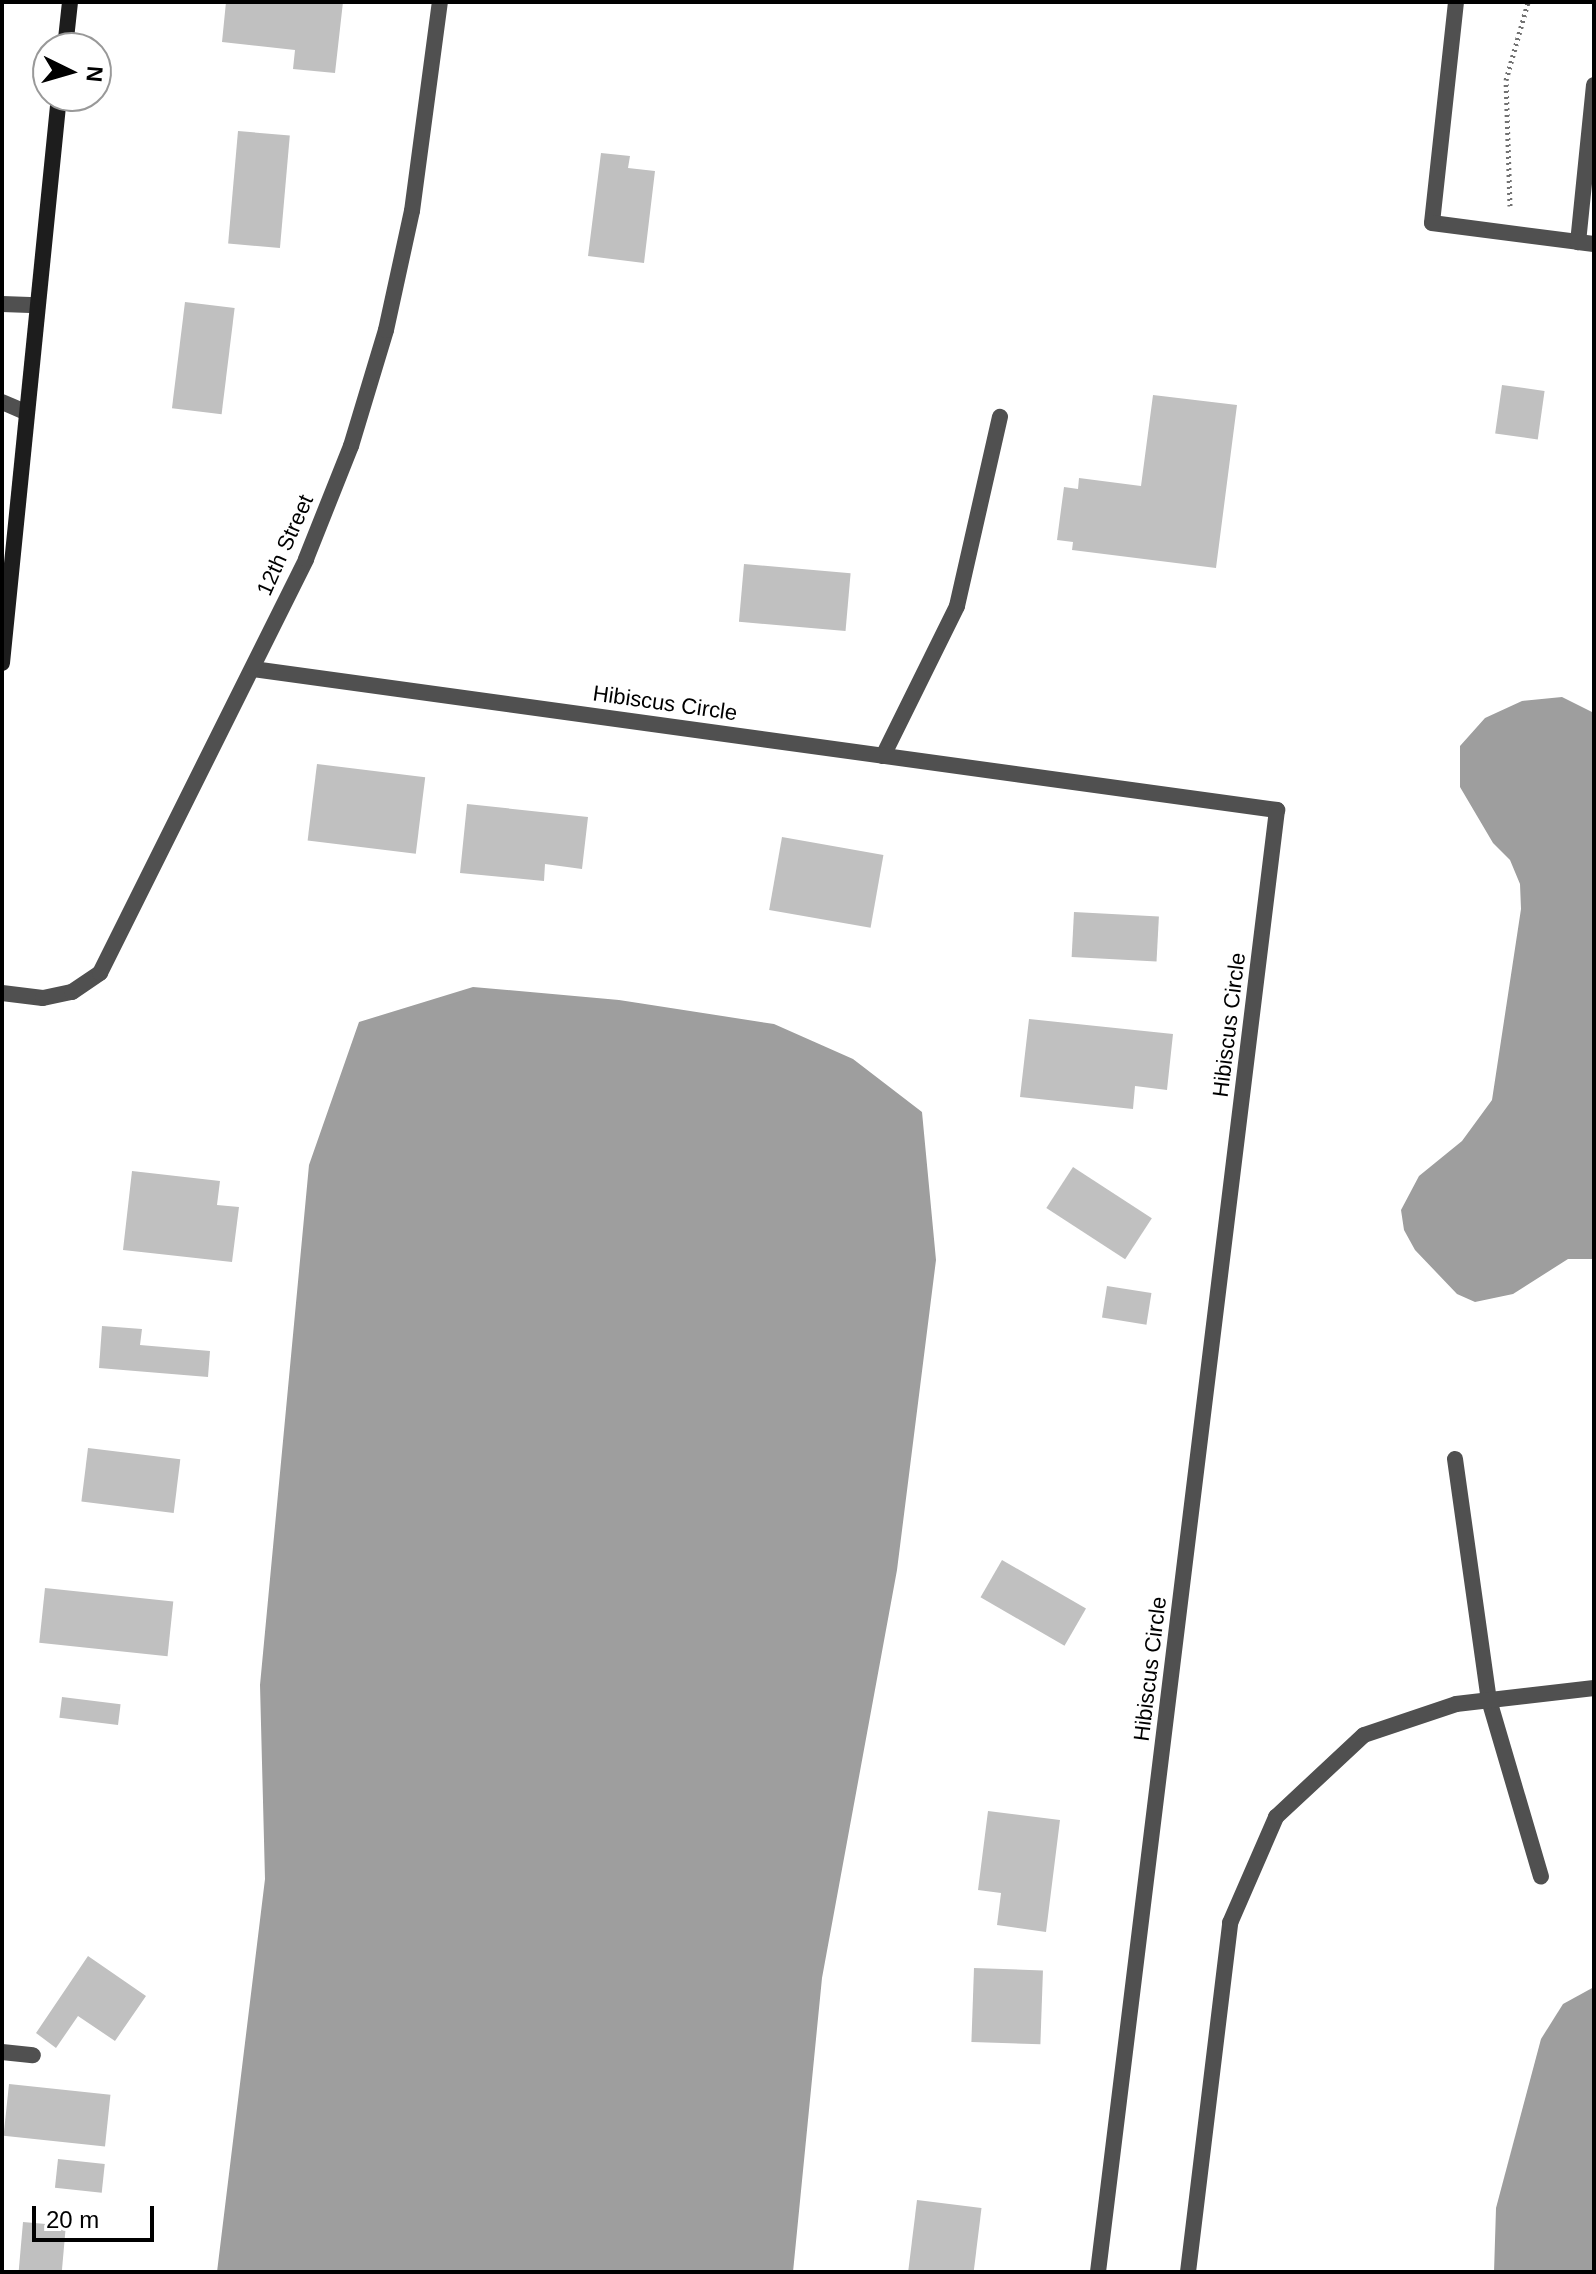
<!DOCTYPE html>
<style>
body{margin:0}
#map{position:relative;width:1596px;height:2274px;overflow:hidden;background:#fff;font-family:Helvetica,sans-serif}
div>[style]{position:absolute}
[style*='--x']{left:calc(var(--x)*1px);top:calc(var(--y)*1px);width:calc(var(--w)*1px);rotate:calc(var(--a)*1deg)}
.water>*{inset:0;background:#9e9e9e}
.building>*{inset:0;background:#c0c0c0;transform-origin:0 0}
.path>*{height:5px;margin-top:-2.5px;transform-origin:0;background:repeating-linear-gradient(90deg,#727272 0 2px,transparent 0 6px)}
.lane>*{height:16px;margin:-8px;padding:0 8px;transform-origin:8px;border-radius:8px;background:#505050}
.street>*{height:16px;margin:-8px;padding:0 8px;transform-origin:8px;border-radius:8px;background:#505050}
.secondary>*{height:16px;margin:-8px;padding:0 8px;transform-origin:8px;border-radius:8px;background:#1d1d1d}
span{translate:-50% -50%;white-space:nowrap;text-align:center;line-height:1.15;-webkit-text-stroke:7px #fff;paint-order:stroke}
.street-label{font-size:22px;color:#000}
.frame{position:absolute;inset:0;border:4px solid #000;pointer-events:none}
.north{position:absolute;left:32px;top:32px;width:80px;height:80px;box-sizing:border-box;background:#fff;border:2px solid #999;border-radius:50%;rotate:95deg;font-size:22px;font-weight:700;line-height:32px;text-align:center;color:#000}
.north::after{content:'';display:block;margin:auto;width:28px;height:36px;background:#000;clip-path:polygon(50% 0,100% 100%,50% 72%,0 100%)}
.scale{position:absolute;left:32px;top:2206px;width:122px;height:36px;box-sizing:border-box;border:4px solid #000;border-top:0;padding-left:10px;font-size:24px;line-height:28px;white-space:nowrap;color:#000;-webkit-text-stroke:6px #fff;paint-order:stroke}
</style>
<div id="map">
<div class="water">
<div style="clip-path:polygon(1562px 697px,1594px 713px,1594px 1259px,1568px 1259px,1513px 1294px,1475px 1302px,1457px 1294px,1415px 1250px,1404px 1230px,1401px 1210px,1419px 1176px,1462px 1141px,1492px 1100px,1521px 909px,1520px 884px,1510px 860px,1493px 843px,1460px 787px,1460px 746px,1485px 718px,1522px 701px)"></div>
<div style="clip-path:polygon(473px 987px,619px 1000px,774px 1024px,853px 1059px,922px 1112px,936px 1260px,897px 1570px,822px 1978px,793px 2272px,217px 2272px,265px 1879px,260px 1685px,309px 1165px,359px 1022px)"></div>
<div style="clip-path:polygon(1594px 1987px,1594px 2272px,1494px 2272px,1496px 2208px,1541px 2039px,1563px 2004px)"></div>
</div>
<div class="building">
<div style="clip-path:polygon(226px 2px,343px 2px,335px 73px,293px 69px,295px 50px,222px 42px)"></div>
<div style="left:238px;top:131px;width:52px;height:113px;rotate:5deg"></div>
<div style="clip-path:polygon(601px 153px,630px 156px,628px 168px,655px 171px,644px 263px,588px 256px)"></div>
<div style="left:185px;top:302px;width:50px;height:107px;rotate:7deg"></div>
<div style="left:1502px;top:385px;width:43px;height:49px;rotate:8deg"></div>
<div style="clip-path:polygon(1153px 395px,1237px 405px,1216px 568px,1072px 550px,1073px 542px,1057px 540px,1064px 487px,1078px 489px,1079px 478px,1141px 486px)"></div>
<div style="left:744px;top:564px;width:107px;height:58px;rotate:5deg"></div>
<div style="left:317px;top:764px;width:109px;height:77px;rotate:7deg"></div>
<div style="clip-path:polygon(467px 804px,588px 817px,582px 869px,545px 864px,544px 881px,460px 873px)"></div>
<div style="left:782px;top:837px;width:103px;height:74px;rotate:10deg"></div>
<div style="left:1074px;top:912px;width:85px;height:45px;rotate:3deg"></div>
<div style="clip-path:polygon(1029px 1019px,1173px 1034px,1167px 1090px,1135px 1086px,1133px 1109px,1020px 1097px)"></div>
<div style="left:1073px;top:1167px;width:94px;height:49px;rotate:33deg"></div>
<div style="clip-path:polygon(132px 1171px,220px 1181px,217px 1205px,239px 1207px,232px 1262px,123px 1250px)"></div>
<div style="left:1107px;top:1286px;width:45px;height:32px;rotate:9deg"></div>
<div style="clip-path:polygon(102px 1326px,142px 1329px,140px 1345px,210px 1351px,208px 1377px,99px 1368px)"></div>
<div style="left:88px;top:1448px;width:93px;height:54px;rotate:7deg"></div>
<div style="left:1002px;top:1560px;width:97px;height:43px;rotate:30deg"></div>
<div style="left:45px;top:1588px;width:129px;height:55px;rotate:6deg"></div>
<div style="left:62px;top:1697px;width:59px;height:21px;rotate:7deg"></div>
<div style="clip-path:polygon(988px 1811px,1060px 1820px,1046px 1932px,997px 1925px,1001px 1893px,978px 1890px)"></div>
<div style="clip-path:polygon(88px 1956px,146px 1996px,115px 2041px,78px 2016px,56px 2048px,36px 2033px)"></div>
<div style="left:974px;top:1968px;width:69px;height:74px;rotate:2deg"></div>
<div style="left:9px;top:2084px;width:102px;height:52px;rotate:6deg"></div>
<div style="left:58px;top:2159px;width:47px;height:29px;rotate:6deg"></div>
<div style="left:917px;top:2200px;width:65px;height:72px;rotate:7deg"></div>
<div style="left:23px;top:2222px;width:43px;height:50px;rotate:5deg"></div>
</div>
<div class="path">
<div style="--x:1510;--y:206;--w:126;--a:-91.8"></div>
<div style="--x:1506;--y:80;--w:81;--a:-74.2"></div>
</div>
<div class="lane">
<div style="--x:1456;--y:2;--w:222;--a:96.2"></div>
<div style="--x:1432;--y:223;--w:147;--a:7.4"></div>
<div style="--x:1594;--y:85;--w:158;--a:95.8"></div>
<div style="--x:1578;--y:242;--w:16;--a:7"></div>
<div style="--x:2;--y:304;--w:35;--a:2"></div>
<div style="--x:2;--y:402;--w:25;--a:23"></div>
<div style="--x:883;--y:756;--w:167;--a:-63.7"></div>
<div style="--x:957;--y:606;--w:194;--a:-77.2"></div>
<div style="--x:1455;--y:1459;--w:243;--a:82"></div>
<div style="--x:1489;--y:1700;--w:184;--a:73.6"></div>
<div style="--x:2;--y:2052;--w:31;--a:6"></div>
<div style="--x:1188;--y:2272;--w:352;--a:-83.1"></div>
<div style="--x:1230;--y:1923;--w:116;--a:-66.5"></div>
<div style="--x:1276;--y:1817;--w:120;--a:-43"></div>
<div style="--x:1364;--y:1735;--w:97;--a:-18.6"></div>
<div style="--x:1456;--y:1704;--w:139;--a:-6.6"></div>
</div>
<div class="street">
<div style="--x:253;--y:669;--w:1034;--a:7.84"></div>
<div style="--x:1277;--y:810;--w:1473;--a:96.98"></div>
<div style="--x:2;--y:993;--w:41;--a:7"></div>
<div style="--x:43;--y:998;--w:30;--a:-12"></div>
<div style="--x:72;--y:992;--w:34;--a:-34"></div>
<div style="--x:100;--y:973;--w:462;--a:-63.5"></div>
<div style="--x:306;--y:559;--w:122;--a:-68.3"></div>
<div style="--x:351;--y:446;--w:121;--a:-73.2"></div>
<div style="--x:386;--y:330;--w:122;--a:-77.7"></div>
<div style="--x:412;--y:211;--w:211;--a:-82.4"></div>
</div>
<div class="secondary">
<div style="--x:65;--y:48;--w:46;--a:-83.8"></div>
<div style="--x:2;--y:663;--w:570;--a:-84.26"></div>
</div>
<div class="street-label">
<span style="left:285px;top:545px;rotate:-66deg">12th Street</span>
<span style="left:665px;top:703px;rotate:8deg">Hibiscus Circle</span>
<span style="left:1229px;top:1025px;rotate:-83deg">Hibiscus Circle</span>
<span style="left:1150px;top:1669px;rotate:-83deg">Hibiscus Circle</span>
</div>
<div class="frame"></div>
<div class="north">N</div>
<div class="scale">20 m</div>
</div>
